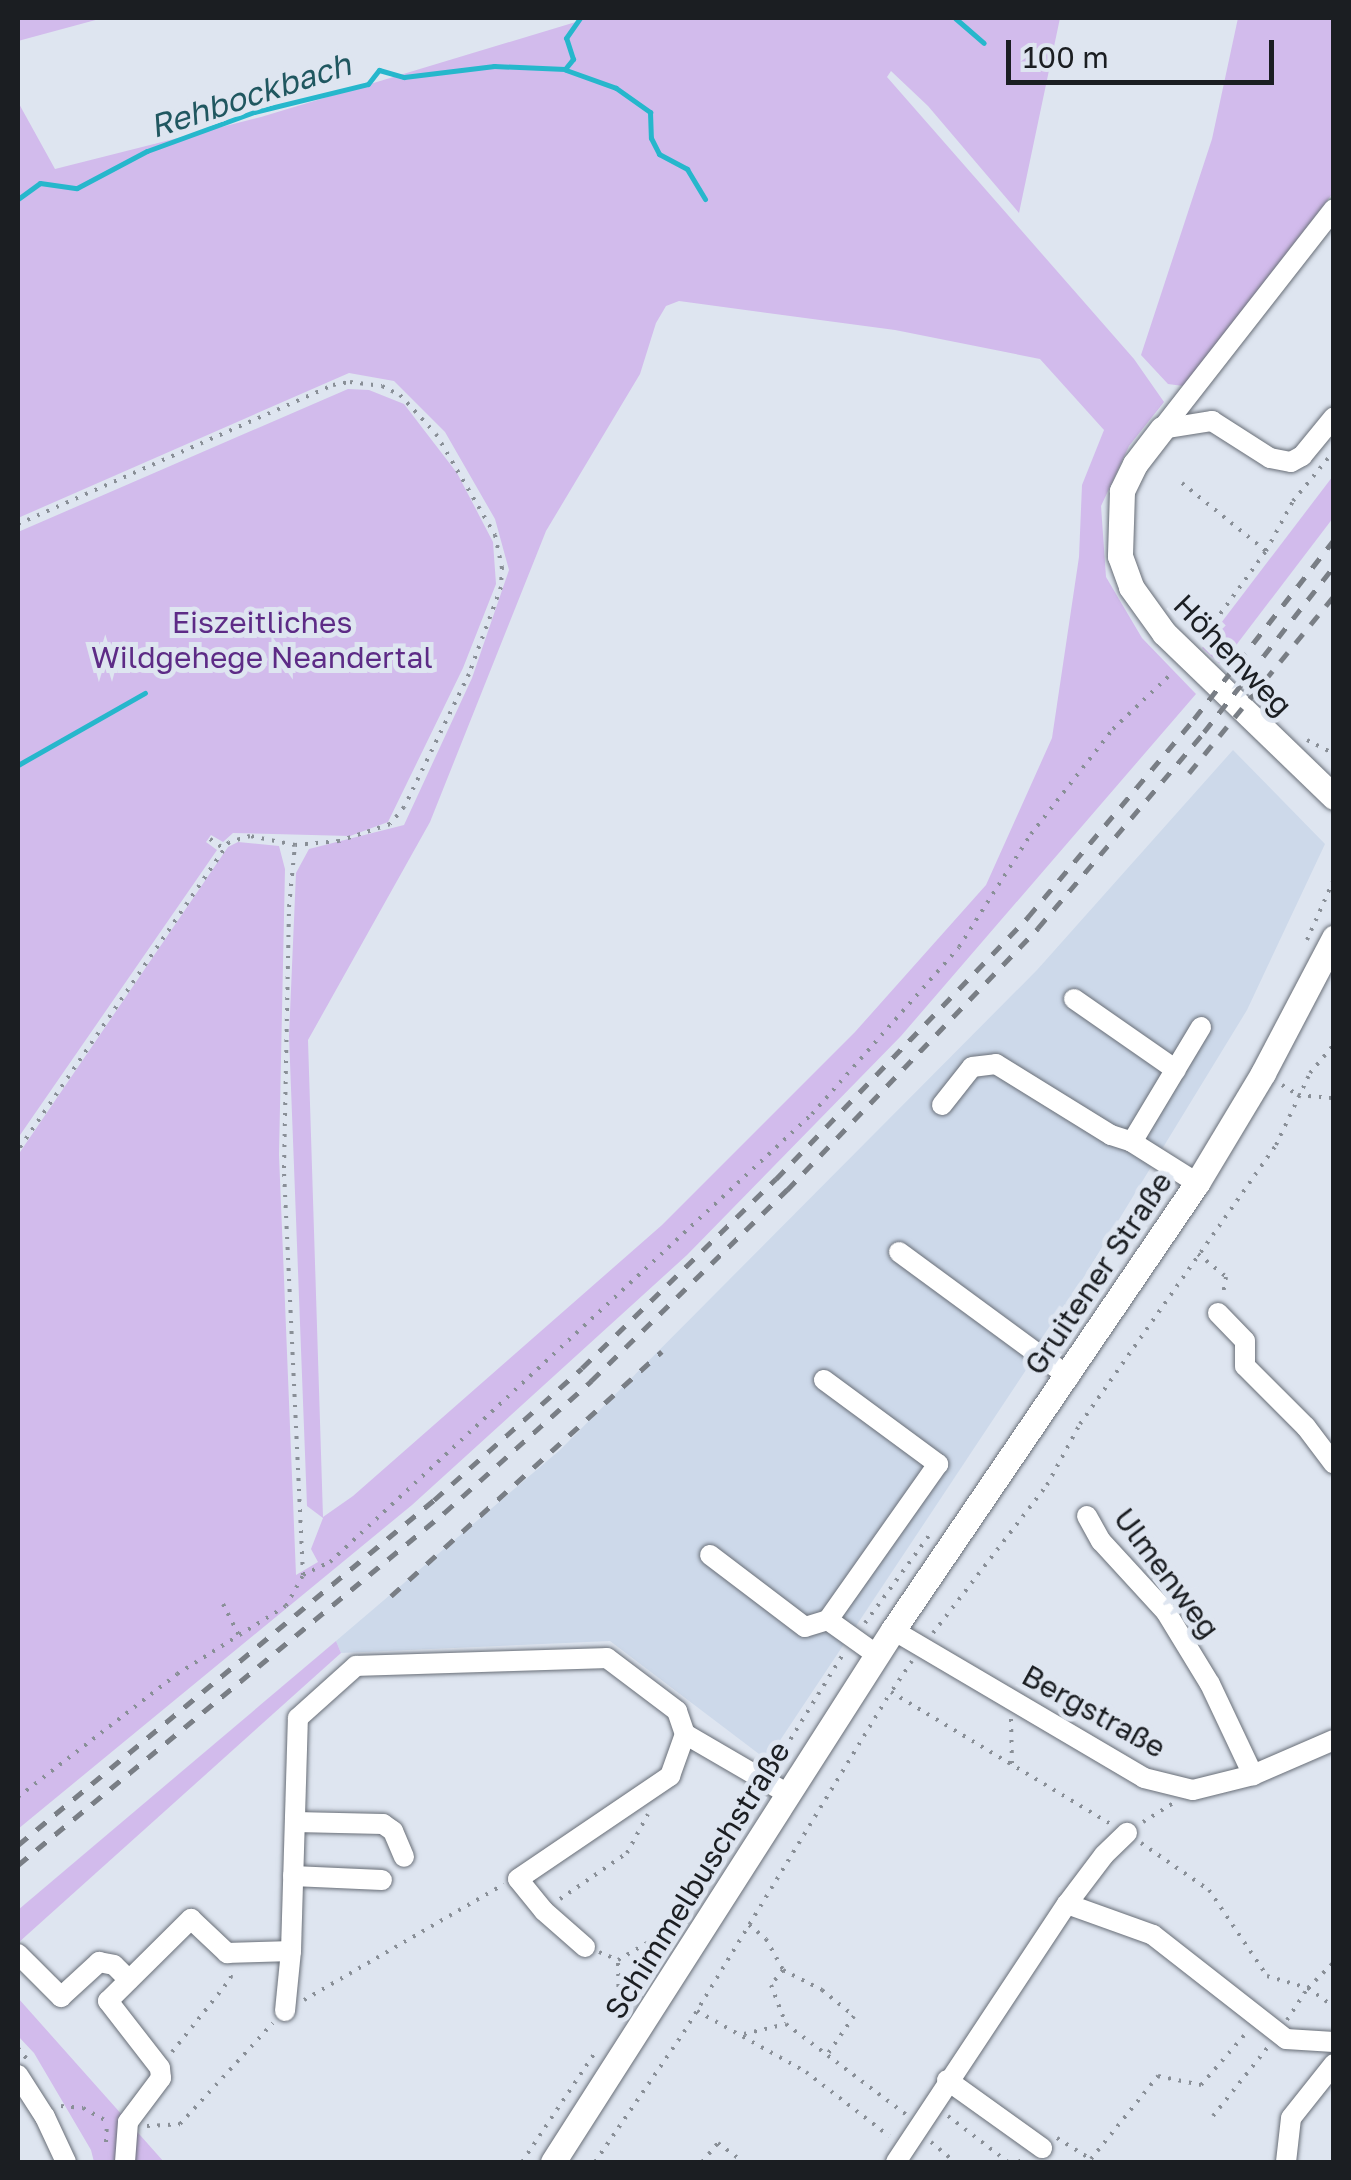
<!DOCTYPE html>
<meta charset="utf-8">
<style>
body{margin:0}
#map{position:relative;width:1351px;height:2180px;overflow:hidden;background:#dee5f0;font-family:"Golos Text",sans-serif}
div>[style]{position:absolute}
[style*='--x']{left:calc(var(--x)*1px);top:calc(var(--y)*1px);width:calc(var(--w)*1px);rotate:calc(var(--a)*1deg)}
.built>*{inset:0;background:#cdd9ea}
.green>*{inset:0;background:#d2bbec}
.stream>*{height:5px;margin:-2.5px;padding:0 2.5px;transform-origin:2.5px;border-radius:2.5px;background:#26b7cc}
.path>*{height:4px;margin-top:-2px;transform-origin:0;background:repeating-linear-gradient(90deg,#898f97 0 2.5px,transparent 0 10.5px)}
.roads{filter:drop-shadow(0 0 2px #686e77) drop-shadow(0 0 2px #686e77)}
.minor>*{height:20px;margin:-10px;padding:0 10px;transform-origin:10px;border-radius:10px;background:#fff}
.major>*{height:25px;margin:-12.5px;padding:0 12.5px;transform-origin:12.5px;border-radius:12.5px;background:#fff}
.rail>*{height:5px;margin-top:-2.5px;transform-origin:0;background:repeating-linear-gradient(90deg,#797e85 0 12px,transparent 0 24px)}
span{translate:-50% -50%;white-space:nowrap;text-align:center;line-height:1.15;-webkit-text-stroke:10px #dee5f0;paint-order:stroke}
.park-label{font-size:30px;color:#5d2b86}
.street-label{font-size:30px;color:#1b1e22}
.water-label{font-size:32px;color:#205760;font-style:italic}
.frame{position:absolute;inset:0;border:20px solid #1b1e22;pointer-events:none}
.scale{position:absolute;left:1006px;top:40px;width:268px;height:45px;box-sizing:border-box;border:5px solid #1b1e22;border-top:0;padding-left:12px;font-size:30px;line-height:35px;white-space:nowrap;color:#1b1e22;-webkit-text-stroke:8px #dee5f0;paint-order:stroke}
</style>
<div id="map">
<div class="built">
<div style="clip-path:polygon(1233px 750px,1325px 844px,1247px 1010px,1038px 1352px,767px 1760px,610px 1641px,341px 1653px,336px 1641px,560px 1450px,1037px 970px)"></div>
</div>
<div class="green">
<div style="clip-path:polygon(18px 18px,103px 18px,18px 41px)"></div>
<div style="clip-path:polygon(evenodd,589px 18px,1060px 18px,1019px 213px,928px 106px,891px 71px,887px 77px,1134px 359px,1164px 402px,1129px 446px,1101px 506px,1106px 577px,1142px 638px,1196px 694px,901px 1036px,687px 1255px,412px 1505px,18px 1829px,18px 1155px,228px 847px,238px 842px,279px 846px,285px 869px,279px 1155px,296px 1575px,318px 1562px,311px 1549px,323px 1518px,307px 1506px,289px 1036px,296px 873px,309px 849px,404px 825px,472px 678px,509px 570px,495px 519px,445px 432px,394px 381px,349px 373px,18px 518px,18px 102px,55px 169px,261px 117px,589px 18px,679px 301px,895px 330px,1040px 359px,1104px 430px,1082px 485px,1079px 557px,1052px 738px,986px 885px,855px 1032px,662px 1225px,353px 1496px,323px 1517px,308px 1040px,430px 822px,546px 531px,640px 374px,656px 323px,666px 306px,679px 301px)"></div>
<div style="clip-path:polygon(1238px 18px,1333px 18px,1333px 193px,1183px 386px,1168px 384px,1141px 355px,1212px 139px)"></div>
<div style="clip-path:polygon(348px 389px,369px 390px,404px 404px,457px 473px,493px 542px,496px 584px,463px 668px,388px 822px,350px 836px,233px 833px,223px 842px,211px 835px,206px 842px,217px 850px,18px 1138px,18px 532px)"></div>
<div style="clip-path:polygon(1333px 476px,1333px 518px,1221px 665px,1202px 648px)"></div>
<div style="clip-path:polygon(336px 1641px,341px 1653px,18px 1943px,18px 1910px)"></div>
<div style="clip-path:polygon(18px 1998px,164px 2162px,94px 2162px,91px 2150px,34px 2053px,18px 2036px)"></div>
</div>
<div class="stream">
<div style="--x:955;--y:18;--w:38;--a:41"></div>
<div style="--x:566;--y:70;--w:53;--a:19.8"></div>
<div style="--x:616;--y:88;--w:42;--a:35.2"></div>
<div style="--x:650;--y:112;--w:26;--a:88"></div>
<div style="--x:651;--y:138;--w:18;--a:63"></div>
<div style="--x:659;--y:154;--w:32;--a:28"></div>
<div style="--x:687;--y:169;--w:35;--a:59"></div>
<div style="--x:18;--y:199;--w:27;--a:-36"></div>
<div style="--x:40;--y:183;--w:37;--a:8"></div>
<div style="--x:77;--y:188;--w:79;--a:-27.9"></div>
<div style="--x:147;--y:151;--w:114;--a:-20"></div>
<div style="--x:254;--y:112;--w:117;--a:-13.8"></div>
<div style="--x:368;--y:84;--w:18;--a:-52"></div>
<div style="--x:379;--y:70;--w:26;--a:16"></div>
<div style="--x:404;--y:77;--w:91;--a:-7"></div>
<div style="--x:494;--y:66;--w:71;--a:2.4"></div>
<div style="--x:565;--y:69;--w:13;--a:-51"></div>
<div style="--x:573;--y:59;--w:22;--a:-108"></div>
<div style="--x:566;--y:38;--w:24;--a:-55"></div>
<div style="--x:18;--y:765;--w:146;--a:-29.6"></div>
</div>
<div class="path">
<div style="--x:1182;--y:483;--w:108;--a:39"></div>
<div style="--x:18;--y:524;--w:344;--a:-23.8"></div>
<div style="--x:333;--y:385;--w:17;--a:-10"></div>
<div style="--x:350;--y:382;--w:32;--a:7"></div>
<div style="--x:382;--y:386;--w:20;--a:27"></div>
<div style="--x:400;--y:395;--w:53;--a:47.3"></div>
<div style="--x:436;--y:434;--w:117;--a:59.7"></div>
<div style="--x:495;--y:535;--w:33;--a:78"></div>
<div style="--x:502;--y:567;--w:20;--a:93"></div>
<div style="--x:501;--y:587;--w:93;--a:110.2"></div>
<div style="--x:469;--y:674;--w:148;--a:116"></div>
<div style="--x:404;--y:807;--w:22;--a:129"></div>
<div style="--x:390;--y:824;--w:54;--a:161.6"></div>
<div style="--x:339;--y:841;--w:44;--a:174.8"></div>
<div style="--x:295;--y:845;--w:46;--a:-168.7"></div>
<div style="--x:250;--y:836;--w:22;--a:164"></div>
<div style="--x:229;--y:842;--w:373;--a:124.4"></div>
<div style="--x:1202;--y:639;--w:109;--a:-54"></div>
<div style="--x:1266;--y:551;--w:57;--a:-61.6"></div>
<div style="--x:1293;--y:501;--w:65;--a:-50.6"></div>
<div style="--x:1307;--y:740;--w:30;--a:27"></div>
<div style="--x:210;--y:839;--w:16;--a:35"></div>
<div style="--x:1307;--y:940;--w:67;--a:-66.1"></div>
<div style="--x:1282;--y:1085;--w:19;--a:32"></div>
<div style="--x:1298;--y:1095;--w:36;--a:5"></div>
<div style="--x:1198;--y:1254;--w:36;--a:39"></div>
<div style="--x:1226;--y:1277;--w:17;--a:100"></div>
<div style="--x:303;--y:1575;--w:30;--a:-26"></div>
<div style="--x:330;--y:1562;--w:658;--a:-42.91"></div>
<div style="--x:812;--y:1114;--w:222;--a:-48.6"></div>
<div style="--x:959;--y:947;--w:134;--a:-57.5"></div>
<div style="--x:1031;--y:834;--w:133;--a:-52"></div>
<div style="--x:1113;--y:729;--w:83;--a:-43.5"></div>
<div style="--x:223;--y:1604;--w:34;--a:63"></div>
<div style="--x:865;--y:1623;--w:115;--a:-53.8"></div>
<div style="--x:933;--y:1633;--w:187;--a:-52.4"></div>
<div style="--x:1047;--y:1485;--w:69;--a:-61.6"></div>
<div style="--x:1080;--y:1424;--w:341;--a:-54.9"></div>
<div style="--x:1276;--y:1145;--w:80;--a:-64.7"></div>
<div style="--x:1310;--y:1073;--w:38;--a:-50"></div>
<div style="--x:912;--y:1661;--w:37;--a:124"></div>
<div style="--x:891;--y:1692;--w:258;--a:31"></div>
<div style="--x:1011;--y:1719;--w:45;--a:88.7"></div>
<div style="--x:774;--y:1766;--w:135;--a:-58.3"></div>
<div style="--x:18;--y:1797;--w:201;--a:-37.7"></div>
<div style="--x:177;--y:1674;--w:128;--a:-32"></div>
<div style="--x:286;--y:1606;--w:35;--a:-61"></div>
<div style="--x:303;--y:1575;--w:407;--a:-92.7"></div>
<div style="--x:284;--y:1168;--w:261;--a:-88.9"></div>
<div style="--x:289;--y:907;--w:62;--a:-84.5"></div>
<div style="--x:1143;--y:1822;--w:36;--a:-32"></div>
<div style="--x:1141;--y:1843;--w:83;--a:34.7"></div>
<div style="--x:1209;--y:1890;--w:104;--a:56"></div>
<div style="--x:1267;--y:1976;--w:43;--a:16.3"></div>
<div style="--x:1308;--y:1988;--w:32;--a:36"></div>
<div style="--x:560;--y:1899;--w:81;--a:-34.5"></div>
<div style="--x:627;--y:1853;--w:44;--a:-61.7"></div>
<div style="--x:678;--y:1924;--w:150;--a:-58.6"></div>
<div style="--x:749;--y:1925;--w:22;--a:39"></div>
<div style="--x:766;--y:1939;--w:35;--a:61"></div>
<div style="--x:783;--y:1970;--w:44;--a:27.1"></div>
<div style="--x:822;--y:1990;--w:41;--a:39.1"></div>
<div style="--x:854;--y:2016;--w:47;--a:124.7"></div>
<div style="--x:599;--y:1952;--w:21;--a:23"></div>
<div style="--x:783;--y:1970;--w:19;--a:129"></div>
<div style="--x:771;--y:1985;--w:42;--a:69"></div>
<div style="--x:304;--y:2000;--w:231;--a:-30.1"></div>
<div style="--x:697;--y:2011;--w:125;--a:29.2"></div>
<div style="--x:806;--y:2072;--w:105;--a:37.6"></div>
<div style="--x:619;--y:2018;--w:58;--a:-91"></div>
<div style="--x:618;--y:1960;--w:67;--a:-30.4"></div>
<div style="--x:1287;--y:2020;--w:38;--a:-57"></div>
<div style="--x:1308;--y:1988;--w:37;--a:-45"></div>
<div style="--x:744;--y:2034;--w:43;--a:-13.4"></div>
<div style="--x:786;--y:2024;--w:153;--a:37"></div>
<div style="--x:18;--y:2048;--w:14;--a:51"></div>
<div style="--x:172;--y:2052;--w:95;--a:-51.4"></div>
<div style="--x:231;--y:1978;--w:6;--a:-99"></div>
<div style="--x:61;--y:2106;--w:22;--a:5"></div>
<div style="--x:83;--y:2108;--w:29;--a:29"></div>
<div style="--x:948;--y:2116;--w:76;--a:37.5"></div>
<div style="--x:1008;--y:2162;--w:11;--a:0"></div>
<div style="--x:1019;--y:2162;--w:8;--a:-45"></div>
<div style="--x:1213;--y:2116;--w:87;--a:-51.5"></div>
<div style="--x:147;--y:2126;--w:33;--a:-3"></div>
<div style="--x:180;--y:2124;--w:137;--a:-47.4"></div>
<div style="--x:1057;--y:2138;--w:40;--a:32"></div>
<div style="--x:1091;--y:2159;--w:107;--a:-51.1"></div>
<div style="--x:1158;--y:2076;--w:44;--a:11.8"></div>
<div style="--x:1201;--y:2085;--w:70;--a:-49"></div>
<div style="--x:106;--y:2142;--w:21;--a:-87"></div>
<div style="--x:931;--y:2142;--w:31;--a:40"></div>
<div style="--x:522;--y:2162;--w:130;--a:-56.3"></div>
<div style="--x:595;--y:2162;--w:158;--a:-55.6"></div>
<div style="--x:684;--y:2032;--w:398;--a:-58.7"></div>
<div style="--x:702;--y:2162;--w:25;--a:-50"></div>
<div style="--x:718;--y:2143;--w:31;--a:37"></div>
</div>
<div class="roads">
<div class="minor">
<div style="--x:1162;--y:429;--w:279;--a:-52"></div>
<div style="--x:1162;--y:429;--w:51;--a:-9.1"></div>
<div style="--x:1212;--y:421;--w:69;--a:32.5"></div>
<div style="--x:1270;--y:458;--w:21;--a:11"></div>
<div style="--x:1291;--y:462;--w:13;--a:-29"></div>
<div style="--x:1302;--y:456;--w:50;--a:-50.6"></div>
<div style="--x:1074;--y:999;--w:124;--a:34.8"></div>
<div style="--x:942;--y:1105;--w:48;--a:-51.7"></div>
<div style="--x:972;--y:1067;--w:24;--a:-7"></div>
<div style="--x:996;--y:1064;--w:135;--a:31.7"></div>
<div style="--x:1111;--y:1135;--w:22;--a:18"></div>
<div style="--x:1197;--y:1183;--w:77;--a:-147.8"></div>
<div style="--x:1132;--y:1142;--w:134;--a:-59"></div>
<div style="--x:899;--y:1252;--w:211;--a:36.3"></div>
<div style="--x:1218;--y:1313;--w:39;--a:46"></div>
<div style="--x:1245;--y:1341;--w:25;--a:90"></div>
<div style="--x:1245;--y:1366;--w:86;--a:45"></div>
<div style="--x:1306;--y:1427;--w:46;--a:52.9"></div>
<div style="--x:824;--y:1380;--w:142;--a:36.4"></div>
<div style="--x:938;--y:1464;--w:191;--a:125.2"></div>
<div style="--x:828;--y:1620;--w:60;--a:35.5"></div>
<div style="--x:1087;--y:1516;--w:29;--a:61"></div>
<div style="--x:1101;--y:1541;--w:96;--a:47.5"></div>
<div style="--x:1166;--y:1612;--w:84;--a:58.6"></div>
<div style="--x:1210;--y:1684;--w:101;--a:64.7"></div>
<div style="--x:710;--y:1555;--w:119;--a:37.2"></div>
<div style="--x:805;--y:1627;--w:24;--a:-17"></div>
<div style="--x:893;--y:1630;--w:291;--a:30.5"></div>
<div style="--x:1144;--y:1778;--w:50;--a:13.8"></div>
<div style="--x:1193;--y:1790;--w:62;--a:-14"></div>
<div style="--x:1253;--y:1775;--w:88;--a:-23.4"></div>
<div style="--x:295;--y:1822;--w:88;--a:1.3"></div>
<div style="--x:383;--y:1824;--w:12;--a:35"></div>
<div style="--x:393;--y:1831;--w:28;--a:67"></div>
<div style="--x:293;--y:1876;--w:89;--a:2.6"></div>
<div style="--x:1067;--y:1904;--w:91;--a:19.8"></div>
<div style="--x:1153;--y:1935;--w:169;--a:38"></div>
<div style="--x:1286;--y:2039;--w:48;--a:3.6"></div>
<div style="--x:585;--y:1947;--w:55;--a:-138.7"></div>
<div style="--x:544;--y:1911;--w:41;--a:-129.1"></div>
<div style="--x:518;--y:1879;--w:184;--a:-34.1"></div>
<div style="--x:670;--y:1776;--w:45;--a:-70.3"></div>
<div style="--x:18;--y:1954;--w:61;--a:45"></div>
<div style="--x:61;--y:1997;--w:52;--a:-42.6"></div>
<div style="--x:99;--y:1962;--w:15;--a:11"></div>
<div style="--x:114;--y:1965;--w:21;--a:45"></div>
<div style="--x:285;--y:2011;--w:60;--a:-84.3"></div>
<div style="--x:18;--y:2075;--w:50;--a:57.3"></div>
<div style="--x:45;--y:2117;--w:50;--a:65"></div>
<div style="--x:947;--y:2080;--w:117;--a:35.6"></div>
<div style="--x:125;--y:2162;--w:40;--a:-85.7"></div>
<div style="--x:128;--y:2122;--w:55;--a:-53.1"></div>
<div style="--x:161;--y:2078;--w:10;--a:-96"></div>
<div style="--x:160;--y:2068;--w:85;--a:-127.8"></div>
<div style="--x:108;--y:2001;--w:117;--a:-44.7"></div>
<div style="--x:191;--y:1919;--w:50;--a:43.4"></div>
<div style="--x:227;--y:1953;--w:64;--a:-1.8"></div>
<div style="--x:291;--y:1951;--w:233;--a:-88.3"></div>
<div style="--x:298;--y:1718;--w:78;--a:-41.9"></div>
<div style="--x:356;--y:1666;--w:251;--a:-1.8"></div>
<div style="--x:607;--y:1658;--w:88;--a:37.1"></div>
<div style="--x:677;--y:1711;--w:24;--a:71"></div>
<div style="--x:685;--y:1734;--w:121;--a:30.2"></div>
<div style="--x:896;--y:2162;--w:310;--a:-56.5"></div>
<div style="--x:1067;--y:1904;--w:61;--a:-52.9"></div>
<div style="--x:1104;--y:1855;--w:32;--a:-44"></div>
<div style="--x:1286;--y:2162;--w:44;--a:-83.5"></div>
<div style="--x:1291;--y:2118;--w:69;--a:-51.5"></div>
</div>
<div class="major">
<div style="--x:1162;--y:429;--w:44;--a:127.6"></div>
<div style="--x:1135;--y:464;--w:30;--a:116"></div>
<div style="--x:1122;--y:491;--w:65;--a:91.8"></div>
<div style="--x:1120;--y:556;--w:33;--a:70"></div>
<div style="--x:1131;--y:587;--w:57;--a:54.3"></div>
<div style="--x:1164;--y:633;--w:236;--a:44"></div>
<div style="--x:553;--y:2162;--w:631;--a:-57.42"></div>
<div style="--x:893;--y:1630;--w:541;--a:-55.78"></div>
<div style="--x:1197;--y:1183;--w:128;--a:-59"></div>
<div style="--x:1263;--y:1073;--w:153;--a:-62.3"></div>
</div>
</div>
<div class="rail">
<div style="--x:1189;--y:773;--w:229;--a:-50.7"></div>
<div style="--x:391;--y:1596;--w:365;--a:-42.1"></div>
<div style="--x:18;--y:1845;--w:540;--a:-39.67"></div>
<div style="--x:434;--y:1500;--w:198;--a:-41.7"></div>
<div style="--x:582;--y:1368;--w:271;--a:-44.3"></div>
<div style="--x:776;--y:1179;--w:364;--a:-46.1"></div>
<div style="--x:1028;--y:917;--w:258;--a:-50"></div>
<div style="--x:1194;--y:719;--w:227;--a:-52"></div>
<div style="--x:18;--y:1865;--w:553;--a:-39.57"></div>
<div style="--x:444;--y:1513;--w:198;--a:-41.9"></div>
<div style="--x:591;--y:1381;--w:274;--a:-44.3"></div>
<div style="--x:787;--y:1190;--w:363;--a:-46.2"></div>
<div style="--x:1038;--y:928;--w:257;--a:-49.7"></div>
<div style="--x:1204;--y:732;--w:211;--a:-51.9"></div>
</div>
<div class="park-label">
<span style="left:262px;top:639px">Eiszeitliches<br>Wildgehege Neandertal</span>
</div>
<div class="street-label">
<span style="left:1233px;top:655px;rotate:46deg">Höhenweg</span>
<span style="left:1098px;top:1273px;rotate:-56deg">Gruitener Straße</span>
<span style="left:1167px;top:1573px;rotate:53deg">Ulmenweg</span>
<span style="left:1094px;top:1711px;rotate:29deg">Bergstraße</span>
<span style="left:697px;top:1880px;rotate:-58deg">Schimmelbuschstraße</span>
</div>
<div class="water-label">
<span style="left:250px;top:95px;rotate:-18deg">Rehbockbach</span>
</div>
<div class="frame"></div>
<div class="scale">100 m</div>
</div>
